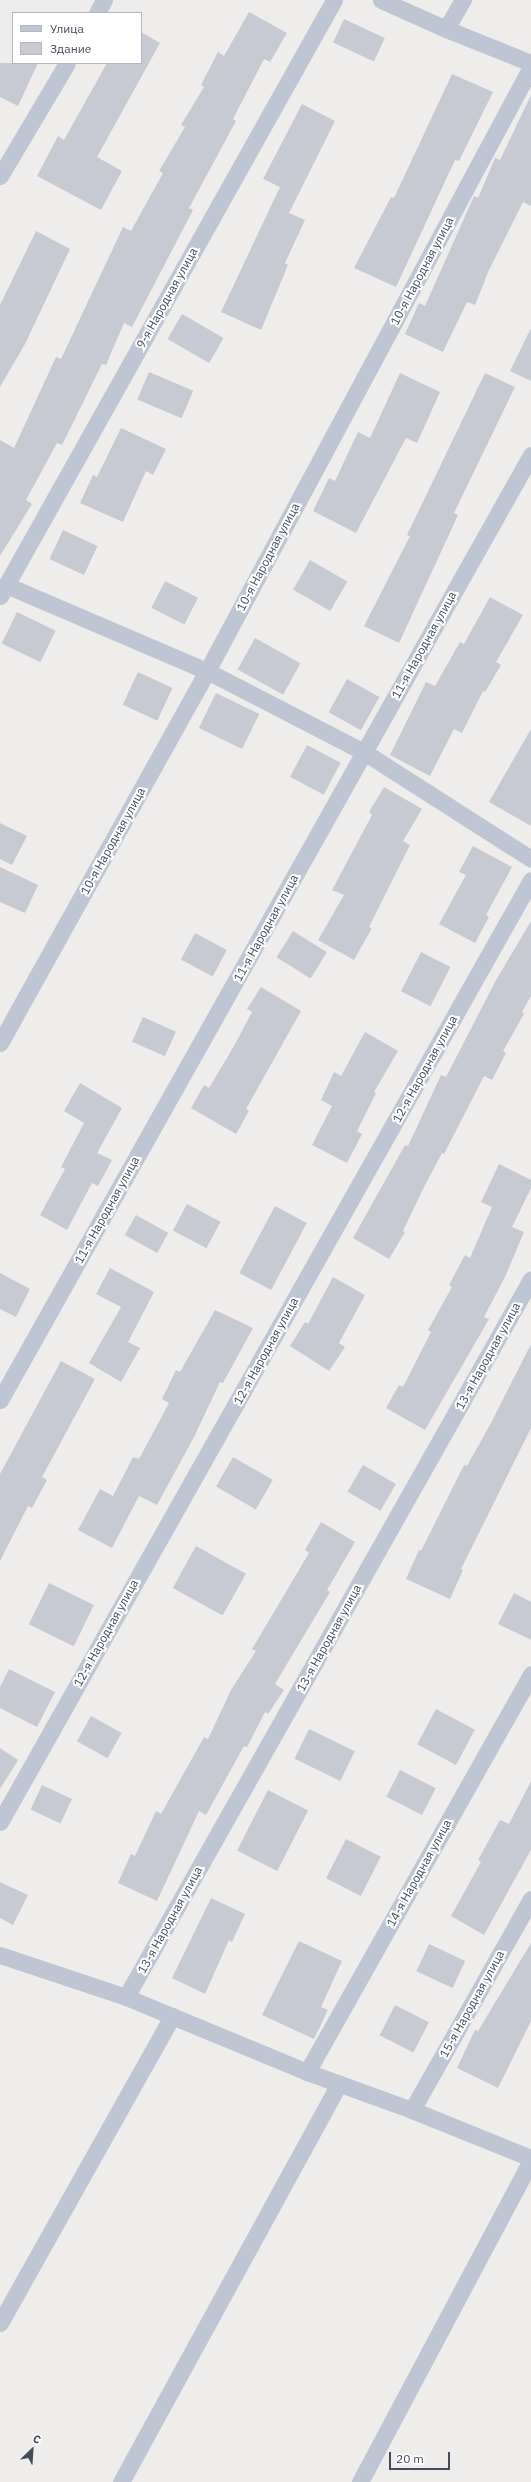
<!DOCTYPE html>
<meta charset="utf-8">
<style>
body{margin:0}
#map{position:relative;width:531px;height:2482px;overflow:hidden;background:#efecec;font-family:"IBM Plex Sans",sans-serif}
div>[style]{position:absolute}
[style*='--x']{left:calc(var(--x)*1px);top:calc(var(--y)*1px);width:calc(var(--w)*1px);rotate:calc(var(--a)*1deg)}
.building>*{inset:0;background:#c7cad2;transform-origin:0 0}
.minor>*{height:17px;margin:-8.5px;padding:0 8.5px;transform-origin:8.5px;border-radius:8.5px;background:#bec6d3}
span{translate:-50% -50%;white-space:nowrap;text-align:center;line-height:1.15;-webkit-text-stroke:4px #fff;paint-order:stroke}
.street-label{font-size:12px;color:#434c5a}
.legend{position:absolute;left:12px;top:12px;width:130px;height:52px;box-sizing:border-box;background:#fff;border:1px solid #b4b7bd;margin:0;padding:5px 7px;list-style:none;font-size:12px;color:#434c5a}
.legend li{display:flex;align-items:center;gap:8px;height:20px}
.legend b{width:20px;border:1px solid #b4b7bd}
.north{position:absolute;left:12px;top:2430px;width:40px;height:40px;-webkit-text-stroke:3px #fff;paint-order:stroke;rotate:25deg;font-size:11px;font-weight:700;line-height:16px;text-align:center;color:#434c5a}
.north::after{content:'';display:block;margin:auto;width:14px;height:18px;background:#434c5a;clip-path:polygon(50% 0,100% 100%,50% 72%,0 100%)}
.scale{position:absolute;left:389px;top:2452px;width:61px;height:18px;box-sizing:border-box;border:2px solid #434c5a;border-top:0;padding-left:5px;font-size:12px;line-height:14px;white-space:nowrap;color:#434c5a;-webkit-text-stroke:3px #fff;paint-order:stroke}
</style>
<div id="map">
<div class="building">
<div style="clip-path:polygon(249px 12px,287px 33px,270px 62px,264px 59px,233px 119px,236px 121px,189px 208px,193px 210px,132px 327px,124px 323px,106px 365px,102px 364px,62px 445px,57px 443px,26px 500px,32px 504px,0 556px,0 440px,14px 448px,56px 357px,61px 359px,123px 227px,131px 231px,163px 173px,159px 171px,185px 127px,181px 125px,204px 87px,201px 85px,218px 52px,224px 56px)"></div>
<div style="left:344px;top:19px;width:45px;height:26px;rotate:25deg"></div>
<div style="clip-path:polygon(141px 32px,160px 43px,97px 157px,122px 171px,101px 210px,37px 176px,58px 136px,64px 140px,107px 63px,141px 63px)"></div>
<div style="clip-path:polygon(0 63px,38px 63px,18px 106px,0 97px)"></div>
<div style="clip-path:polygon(452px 74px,493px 92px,459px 161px,455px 160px,396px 287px,354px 268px,391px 197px,394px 198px)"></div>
<div style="clip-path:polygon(531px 95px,531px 206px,523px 202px,489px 270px,475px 305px,467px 302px,443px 352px,405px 334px,419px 303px,425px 306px,474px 196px,478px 198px,495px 158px,500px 160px)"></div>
<div style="clip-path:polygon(302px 104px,335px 121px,289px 213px,305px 220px,285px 263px,288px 265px,261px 330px,221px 312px,280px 187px,263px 179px)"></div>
<div style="clip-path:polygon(36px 231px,70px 249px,25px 344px,0 387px,0 305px)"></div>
<div style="left:182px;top:314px;width:48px;height:29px;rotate:30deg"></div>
<div style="clip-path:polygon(531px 328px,531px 381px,510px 371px)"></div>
<div style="left:149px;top:372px;width:48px;height:30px;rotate:23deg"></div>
<div style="clip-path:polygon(400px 373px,440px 392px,417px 443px,406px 438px,356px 533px,313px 511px,329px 478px,335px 481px,358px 432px,370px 438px)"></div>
<div style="clip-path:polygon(485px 373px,515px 387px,454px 513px,458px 515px,399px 643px,364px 626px,410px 536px,407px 535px)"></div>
<div style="clip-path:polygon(121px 428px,166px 449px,153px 475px,146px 471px,123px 522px,80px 503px,93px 475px,97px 477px)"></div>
<div style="left:63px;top:530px;width:38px;height:32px;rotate:25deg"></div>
<div style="left:310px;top:560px;width:43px;height:34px;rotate:30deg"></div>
<div style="left:165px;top:581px;width:37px;height:30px;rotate:27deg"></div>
<div style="clip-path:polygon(490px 597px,523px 615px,496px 662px,501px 665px,485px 692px,483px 691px,462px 733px,454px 729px,430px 776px,390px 755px,426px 682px,435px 686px,460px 642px,464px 644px)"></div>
<div style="left:17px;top:612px;width:43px;height:35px;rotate:26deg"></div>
<div style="left:255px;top:638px;width:52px;height:36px;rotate:29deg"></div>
<div style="left:138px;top:672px;width:38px;height:36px;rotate:25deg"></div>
<div style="left:347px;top:679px;width:37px;height:38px;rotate:29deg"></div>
<div style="left:216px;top:693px;width:48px;height:39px;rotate:26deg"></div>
<div style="clip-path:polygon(531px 729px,531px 826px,489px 802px)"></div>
<div style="left:307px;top:745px;width:38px;height:36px;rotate:28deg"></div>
<div style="clip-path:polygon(384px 787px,422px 809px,403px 841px,410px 845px,369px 927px,372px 928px,354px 960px,318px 940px,344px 895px,332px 890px,372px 815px,369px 812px)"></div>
<div style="clip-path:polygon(0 823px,27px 836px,12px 865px,0 859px)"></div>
<div style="clip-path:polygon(473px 846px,512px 867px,486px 915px,489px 917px,475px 943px,439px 924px,466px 875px,459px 872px)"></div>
<div style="clip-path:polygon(0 867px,38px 885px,25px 913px,0 902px)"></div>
<div style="clip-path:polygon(531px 921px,531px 996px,522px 1012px,524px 1014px,503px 1051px,506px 1053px,492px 1080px,484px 1076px,444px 1154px,442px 1153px,423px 1189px,403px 1231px,405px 1232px,389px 1259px,353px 1238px,405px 1145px,408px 1146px,441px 1075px,446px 1077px,495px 982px)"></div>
<div style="left:293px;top:931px;width:40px;height:31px;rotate:32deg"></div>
<div style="left:195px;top:933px;width:36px;height:30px;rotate:28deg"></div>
<div style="left:421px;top:952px;width:33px;height:44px;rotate:27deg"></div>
<div style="clip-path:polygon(261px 987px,301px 1011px,246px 1109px,249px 1111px,236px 1134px,191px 1108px,204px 1085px,209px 1088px,234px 1046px,252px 1012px,247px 1009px)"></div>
<div style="left:143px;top:1017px;width:36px;height:27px;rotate:24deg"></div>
<div style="clip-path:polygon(365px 1032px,398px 1051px,374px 1092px,376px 1093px,357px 1131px,362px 1134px,347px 1163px,312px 1145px,332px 1106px,321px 1100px,334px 1072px,341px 1076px)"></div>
<div style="clip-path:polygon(80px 1083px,122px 1108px,97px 1153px,112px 1160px,98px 1186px,92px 1183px,67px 1230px,40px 1215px,65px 1169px,61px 1167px,84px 1123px,64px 1111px)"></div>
<div style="clip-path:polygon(499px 1164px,531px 1180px,531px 1188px,512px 1227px,524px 1232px,505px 1277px,484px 1317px,489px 1319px,425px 1430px,386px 1408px,399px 1385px,403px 1387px,431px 1332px,428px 1330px,452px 1287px,449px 1285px,465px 1255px,470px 1258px,492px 1207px,481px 1202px)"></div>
<div style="left:187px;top:1204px;width:38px;height:30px;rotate:28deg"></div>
<div style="left:275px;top:1206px;width:36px;height:76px;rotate:28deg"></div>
<div style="left:136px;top:1215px;width:37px;height:23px;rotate:29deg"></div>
<div style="clip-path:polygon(110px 1268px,154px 1292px,128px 1342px,140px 1348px,121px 1382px,89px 1363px,121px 1307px,96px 1294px)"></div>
<div style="clip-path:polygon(0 1273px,30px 1289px,16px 1317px,0 1309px)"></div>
<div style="clip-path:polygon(333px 1277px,365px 1295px,339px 1343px,345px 1347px,329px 1371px,290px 1346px,305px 1322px,308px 1324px)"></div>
<div style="clip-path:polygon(215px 1310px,253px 1328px,223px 1383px,220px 1382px,194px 1437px,157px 1505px,139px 1496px,112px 1548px,78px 1530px,100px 1489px,113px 1496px,133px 1457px,139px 1459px,169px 1403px,162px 1399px,176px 1370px,180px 1372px)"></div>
<div style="clip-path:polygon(531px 1344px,531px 1428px,461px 1569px,463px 1570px,450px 1599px,406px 1579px,419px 1550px,421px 1551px,464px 1465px,467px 1466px,491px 1423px)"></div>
<div style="clip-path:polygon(61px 1361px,95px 1379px,42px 1477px,47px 1480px,32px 1508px,28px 1506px,0 1561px,0 1474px)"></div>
<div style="left:233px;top:1457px;width:46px;height:34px;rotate:30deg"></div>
<div style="left:363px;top:1465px;width:38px;height:31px;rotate:30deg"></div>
<div style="clip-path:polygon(321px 1522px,355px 1542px,327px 1590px,330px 1592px,275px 1684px,284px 1690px,268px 1714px,265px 1712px,247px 1747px,244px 1746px,206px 1815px,199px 1811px,157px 1901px,118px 1883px,131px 1854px,135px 1856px,156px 1811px,161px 1814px,204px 1737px,208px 1739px,231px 1690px,256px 1651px,252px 1649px,309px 1553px,305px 1550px)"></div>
<div style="left:196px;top:1546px;width:57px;height:48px;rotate:29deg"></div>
<div style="left:49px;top:1583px;width:50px;height:46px;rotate:26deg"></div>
<div style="clip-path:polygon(514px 1593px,531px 1602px,531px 1640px,498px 1624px)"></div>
<div style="clip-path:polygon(9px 1669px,55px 1692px,37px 1727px,0 1708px,0 1687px)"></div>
<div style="left:436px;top:1709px;width:44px;height:40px;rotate:28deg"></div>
<div style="left:91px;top:1716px;width:35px;height:29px;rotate:29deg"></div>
<div style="left:309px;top:1729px;width:51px;height:33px;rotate:26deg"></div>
<div style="clip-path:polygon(0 1748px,18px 1760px,0 1789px)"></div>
<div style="left:400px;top:1770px;width:40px;height:30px;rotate:27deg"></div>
<div style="clip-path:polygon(531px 1781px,531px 1850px,484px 1935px,451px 1916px,481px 1862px,478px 1860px,500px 1820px,509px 1824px)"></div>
<div style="left:42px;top:1785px;width:33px;height:27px;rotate:25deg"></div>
<div style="left:268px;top:1790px;width:45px;height:68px;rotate:27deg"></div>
<div style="left:346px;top:1839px;width:39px;height:44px;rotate:27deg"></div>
<div style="clip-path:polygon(0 1882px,28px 1895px,13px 1925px,0 1918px)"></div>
<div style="clip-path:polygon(211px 1898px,245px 1914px,232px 1942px,229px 1940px,205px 1994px,172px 1978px)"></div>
<div style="clip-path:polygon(299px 1941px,342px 1961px,321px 2007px,328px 2010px,314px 2039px,262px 2015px)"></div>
<div style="clip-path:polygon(531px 1943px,531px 2021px,498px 2088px,457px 2068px,475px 2030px,478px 2031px)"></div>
<div style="left:429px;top:1944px;width:40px;height:30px;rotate:25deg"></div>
<div style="left:395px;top:2005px;width:38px;height:34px;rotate:27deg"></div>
</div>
<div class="minor">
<div style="--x:381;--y:0;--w:71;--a:24"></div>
<div style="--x:446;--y:29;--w:92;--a:21.8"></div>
<div style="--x:97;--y:13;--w:15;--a:-62"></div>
<div style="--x:446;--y:29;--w:34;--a:-60"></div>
<div style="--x:0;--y:176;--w:131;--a:-59.3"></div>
<div style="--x:6;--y:585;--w:219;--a:23.2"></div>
<div style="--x:207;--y:671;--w:177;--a:27.3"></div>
<div style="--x:364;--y:752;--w:198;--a:32.6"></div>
<div style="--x:0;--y:596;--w:683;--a:-60.73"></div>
<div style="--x:0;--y:1043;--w:426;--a:-60.9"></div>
<div style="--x:207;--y:671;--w:685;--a:-61.79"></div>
<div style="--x:0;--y:1400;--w:1084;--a:-60.67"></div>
<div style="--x:0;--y:1822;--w:1081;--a:-60.59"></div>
<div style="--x:0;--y:1955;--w:133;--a:18.4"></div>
<div style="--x:126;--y:1997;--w:196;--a:22.5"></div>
<div style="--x:307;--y:2072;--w:112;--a:19.9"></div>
<div style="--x:412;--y:2110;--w:128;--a:22"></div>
<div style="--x:126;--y:1997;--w:824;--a:-60.57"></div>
<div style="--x:307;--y:2072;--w:457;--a:-60.6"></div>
<div style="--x:412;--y:2110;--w:242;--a:-60.6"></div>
<div style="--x:0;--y:2323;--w:352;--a:-60.7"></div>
<div style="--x:121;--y:2482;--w:454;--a:-61.3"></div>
<div style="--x:360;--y:2482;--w:364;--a:-62"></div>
</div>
<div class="street-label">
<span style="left:422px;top:271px;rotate:-62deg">10-я Народная улица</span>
<span style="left:167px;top:298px;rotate:-61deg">9-я Народная улица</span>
<span style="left:268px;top:557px;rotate:-62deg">10-я Народная улица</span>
<span style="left:424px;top:645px;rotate:-61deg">11-я Народная улица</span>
<span style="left:113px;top:841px;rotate:-61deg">10-я Народная улица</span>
<span style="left:266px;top:928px;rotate:-61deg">11-я Народная улица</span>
<span style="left:425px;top:1069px;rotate:-61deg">12-я Народная улица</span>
<span style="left:107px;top:1210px;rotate:-61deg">11-я Народная улица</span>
<span style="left:266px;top:1351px;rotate:-61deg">12-я Народная улица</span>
<span style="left:488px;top:1356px;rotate:-61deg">13-я Народная улица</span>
<span style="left:106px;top:1633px;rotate:-61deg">12-я Народная улица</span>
<span style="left:329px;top:1638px;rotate:-61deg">13-я Народная улица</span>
<span style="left:419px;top:1873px;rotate:-61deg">14-я Народная улица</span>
<span style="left:170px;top:1920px;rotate:-61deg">13-я Народная улица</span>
<span style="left:472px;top:2004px;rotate:-61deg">15-я Народная улица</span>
</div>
<ul class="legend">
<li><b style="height:5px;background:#bec6d3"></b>Улица</li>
<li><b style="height:11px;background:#c7cad2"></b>Здание</li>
</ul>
<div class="north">С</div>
<div class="scale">20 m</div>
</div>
